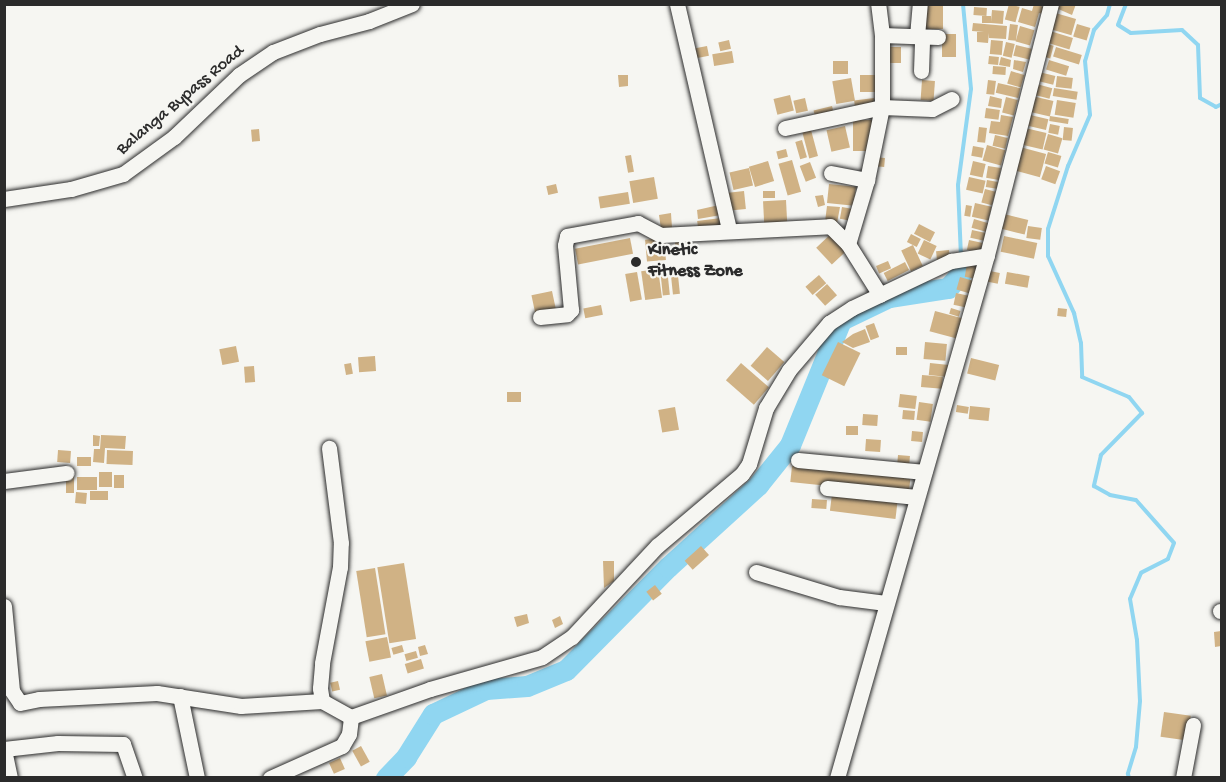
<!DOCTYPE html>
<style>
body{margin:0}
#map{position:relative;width:1226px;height:782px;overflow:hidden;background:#f6f6f2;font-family:"Gochi Hand",sans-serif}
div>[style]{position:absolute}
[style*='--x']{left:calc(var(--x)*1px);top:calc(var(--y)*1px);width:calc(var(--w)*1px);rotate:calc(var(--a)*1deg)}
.stream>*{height:4px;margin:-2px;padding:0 2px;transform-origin:2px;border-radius:2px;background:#90d6f1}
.river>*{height:21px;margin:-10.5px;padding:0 10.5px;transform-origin:10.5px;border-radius:10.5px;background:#90d6f1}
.building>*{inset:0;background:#d0b285;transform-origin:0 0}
.roads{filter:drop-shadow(0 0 2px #2b2b2b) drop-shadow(0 0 2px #2b2b2b)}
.minor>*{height:15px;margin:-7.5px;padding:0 7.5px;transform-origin:7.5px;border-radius:7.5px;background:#f6f6f2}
.dots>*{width:16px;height:16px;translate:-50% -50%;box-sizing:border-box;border:3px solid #f6f6f2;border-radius:50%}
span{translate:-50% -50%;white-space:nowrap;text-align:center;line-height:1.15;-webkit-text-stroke:4.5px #f6f6f2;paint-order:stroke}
.street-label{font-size:18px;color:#2b2b2b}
.poi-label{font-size:18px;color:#2b2b2b;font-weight:700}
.left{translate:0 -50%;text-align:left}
.frame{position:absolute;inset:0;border:6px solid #2b2b2b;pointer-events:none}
</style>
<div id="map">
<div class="stream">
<div style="--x:1110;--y:4;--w:11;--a:105"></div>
<div style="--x:1107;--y:15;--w:20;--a:131"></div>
<div style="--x:1094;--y:30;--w:32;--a:106"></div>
<div style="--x:1085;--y:61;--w:54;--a:84.7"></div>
<div style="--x:1090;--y:115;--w:56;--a:113.3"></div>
<div style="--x:1068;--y:166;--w:66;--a:107.6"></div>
<div style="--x:1048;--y:229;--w:27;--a:90"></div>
<div style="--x:1048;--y:256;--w:63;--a:65.5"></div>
<div style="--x:1074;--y:313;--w:31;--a:77"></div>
<div style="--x:1081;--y:343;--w:34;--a:88"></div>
<div style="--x:1082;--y:377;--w:51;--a:23.1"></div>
<div style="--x:1129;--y:397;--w:21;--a:51"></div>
<div style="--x:1142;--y:413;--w:59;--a:134.3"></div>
<div style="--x:1101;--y:455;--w:32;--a:103"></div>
<div style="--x:1094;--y:486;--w:18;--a:29"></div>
<div style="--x:1110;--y:495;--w:26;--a:11"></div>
<div style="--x:1136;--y:500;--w:57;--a:48.5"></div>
<div style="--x:1174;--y:543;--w:17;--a:111"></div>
<div style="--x:1168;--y:559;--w:30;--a:153"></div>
<div style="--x:1141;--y:573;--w:28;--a:113"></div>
<div style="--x:1130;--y:599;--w:42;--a:80.3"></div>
<div style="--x:1137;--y:640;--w:61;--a:87.2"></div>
<div style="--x:1140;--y:701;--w:46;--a:95"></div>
<div style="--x:1136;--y:747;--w:28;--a:107"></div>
<div style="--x:1128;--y:774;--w:4;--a:76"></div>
<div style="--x:1126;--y:4;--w:22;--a:111"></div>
<div style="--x:1118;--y:25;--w:15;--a:32"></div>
<div style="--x:1131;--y:33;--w:51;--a:-3.4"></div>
<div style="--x:1182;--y:30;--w:22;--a:43"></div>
<div style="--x:1198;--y:45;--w:53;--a:87.8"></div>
<div style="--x:1200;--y:98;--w:18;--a:29"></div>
<div style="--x:1216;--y:107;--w:7;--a:-27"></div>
<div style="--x:961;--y:257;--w:72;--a:-92.4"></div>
<div style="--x:958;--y:185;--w:97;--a:-82.3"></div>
<div style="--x:971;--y:89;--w:85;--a:-95.4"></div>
</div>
<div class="river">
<div style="--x:386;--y:778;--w:29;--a:-46"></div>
<div style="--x:406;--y:757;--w:51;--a:-57.9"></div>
<div style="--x:433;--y:714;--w:59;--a:-25.3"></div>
<div style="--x:486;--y:689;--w:41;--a:-4.2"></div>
<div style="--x:527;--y:686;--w:42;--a:-22.3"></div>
<div style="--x:566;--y:670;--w:145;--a:-45.3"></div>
<div style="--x:668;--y:567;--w:122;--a:-42.3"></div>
<div style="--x:758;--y:485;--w:51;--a:-51.3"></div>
<div style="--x:790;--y:445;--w:135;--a:-67.8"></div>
<div style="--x:841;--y:320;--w:53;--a:-25.6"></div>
<div style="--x:889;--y:297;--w:60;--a:-8.7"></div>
<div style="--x:948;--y:288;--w:20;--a:-49"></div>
</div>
<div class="building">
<div style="left:921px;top:4px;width:22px;height:25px"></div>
<div style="left:1009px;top:4px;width:11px;height:16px;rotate:15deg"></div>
<div style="clip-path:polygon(1034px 4px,1044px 7px,1042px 14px,1039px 13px,1035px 27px,1018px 22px,1022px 8px,1032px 11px)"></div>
<div style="clip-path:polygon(1057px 4px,1076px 4px,1072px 15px,1056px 8px)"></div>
<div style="left:974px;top:7px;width:13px;height:8px;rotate:4deg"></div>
<div style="left:992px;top:10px;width:12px;height:13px;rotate:5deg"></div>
<div style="left:1052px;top:12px;width:25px;height:17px;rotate:16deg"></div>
<div style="left:982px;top:16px;width:9px;height:7px"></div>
<div style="clip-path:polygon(973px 23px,1007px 26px,1006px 39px,989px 38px,989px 33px,988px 43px,977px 42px,977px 32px,984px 32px,972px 31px)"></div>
<div style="left:1010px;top:24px;width:8px;height:16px;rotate:7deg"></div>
<div style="left:1077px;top:24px;width:14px;height:13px;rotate:17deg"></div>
<div style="left:1020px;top:26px;width:15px;height:16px;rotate:16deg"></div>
<div style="left:1050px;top:31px;width:24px;height:12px;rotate:17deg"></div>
<div style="left:942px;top:34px;width:14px;height:23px"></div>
<div style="left:729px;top:40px;width:9px;height:11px;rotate:77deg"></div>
<div style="left:991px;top:40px;width:12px;height:14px;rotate:5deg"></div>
<div style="left:1006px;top:42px;width:9px;height:14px;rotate:13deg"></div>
<div style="left:1043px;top:43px;width:11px;height:13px;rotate:15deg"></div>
<div style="left:1016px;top:45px;width:16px;height:11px;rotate:14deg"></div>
<div style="left:707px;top:46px;width:10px;height:17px;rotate:79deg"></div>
<div style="left:889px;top:47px;width:12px;height:16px"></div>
<div style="left:1056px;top:47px;width:27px;height:10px;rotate:17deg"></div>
<div style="left:732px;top:51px;width:12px;height:20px;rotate:81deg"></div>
<div style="left:989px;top:56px;width:10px;height:8px;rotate:6deg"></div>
<div style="clip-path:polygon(1001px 57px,1011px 60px,1010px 67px,999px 65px)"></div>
<div style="clip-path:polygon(1014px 60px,1026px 62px,1023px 72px,1013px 69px)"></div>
<div style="left:1049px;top:60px;width:21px;height:10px;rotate:17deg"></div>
<div style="left:848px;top:61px;width:13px;height:15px;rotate:90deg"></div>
<div style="left:993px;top:66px;width:13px;height:8px;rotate:4deg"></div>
<div style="left:1011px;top:71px;width:14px;height:13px;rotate:17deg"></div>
<div style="left:1035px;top:71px;width:21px;height:9px;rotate:14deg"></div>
<div style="clip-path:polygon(618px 75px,628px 75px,628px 86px,619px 87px)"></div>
<div style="left:860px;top:75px;width:16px;height:17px"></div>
<div style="left:1057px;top:76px;width:16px;height:11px;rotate:7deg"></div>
<div style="left:851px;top:78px;width:23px;height:19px;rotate:80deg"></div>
<div style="left:922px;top:80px;width:13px;height:20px;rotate:4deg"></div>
<div style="left:988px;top:80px;width:8px;height:14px;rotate:7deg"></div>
<div style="left:998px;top:83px;width:23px;height:10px;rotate:13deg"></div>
<div style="left:1033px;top:83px;width:20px;height:11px;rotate:15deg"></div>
<div style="left:1054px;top:88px;width:24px;height:8px;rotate:9deg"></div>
<div style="left:790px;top:95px;width:16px;height:17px;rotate:76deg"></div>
<div style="clip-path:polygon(990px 96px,1002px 99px,1001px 108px,988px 106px)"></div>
<div style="left:1032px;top:96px;width:22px;height:16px;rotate:13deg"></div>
<div style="left:1006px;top:97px;width:12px;height:16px;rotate:14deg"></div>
<div style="left:805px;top:98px;width:13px;height:12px;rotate:77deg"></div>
<div style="left:874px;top:98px;width:8px;height:20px;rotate:83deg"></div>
<div style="left:1057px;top:100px;width:19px;height:15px;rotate:9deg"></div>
<div style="left:832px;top:106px;width:8px;height:19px;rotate:76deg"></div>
<div style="left:986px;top:108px;width:14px;height:10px;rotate:8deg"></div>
<div style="left:1026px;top:114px;width:23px;height:11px;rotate:13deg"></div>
<div style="clip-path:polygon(1001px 115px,1013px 117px,1008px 136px,989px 133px,991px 121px,1000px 122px)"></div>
<div style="left:1050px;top:116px;width:19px;height:5px;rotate:9deg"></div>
<div style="left:853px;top:120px;width:19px;height:31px"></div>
<div style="left:1050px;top:124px;width:10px;height:9px;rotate:11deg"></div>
<div style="left:845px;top:126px;width:22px;height:19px;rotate:77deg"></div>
<div style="left:979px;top:127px;width:8px;height:15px;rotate:7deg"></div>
<div style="left:1064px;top:127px;width:9px;height:13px;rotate:6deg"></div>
<div style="left:1025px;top:128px;width:22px;height:17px;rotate:13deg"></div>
<div style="left:259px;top:129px;width:12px;height:8px;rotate:85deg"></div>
<div style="left:811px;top:130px;width:27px;height:9px;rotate:75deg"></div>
<div style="left:1048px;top:134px;width:15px;height:16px;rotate:16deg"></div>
<div style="left:995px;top:135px;width:13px;height:11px;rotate:13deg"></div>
<div style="left:802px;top:140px;width:18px;height:7px;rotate:74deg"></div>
<div style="left:987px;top:145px;width:19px;height:16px;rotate:16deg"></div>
<div style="left:973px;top:146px;width:11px;height:10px;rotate:10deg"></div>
<div style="left:1020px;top:147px;width:27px;height:24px;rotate:15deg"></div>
<div style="left:786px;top:149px;width:8px;height:10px;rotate:76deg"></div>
<div style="left:1048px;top:152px;width:14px;height:12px;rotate:17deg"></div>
<div style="left:631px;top:155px;width:17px;height:6px;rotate:80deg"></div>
<div style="left:874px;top:157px;width:11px;height:9px;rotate:5deg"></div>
<div style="left:792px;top:160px;width:33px;height:14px;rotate:74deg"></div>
<div style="left:768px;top:161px;width:21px;height:20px;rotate:73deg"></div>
<div style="left:973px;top:161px;width:13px;height:14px;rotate:13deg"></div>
<div style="left:810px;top:162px;width:17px;height:11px;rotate:69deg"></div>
<div style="left:988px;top:166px;width:13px;height:12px;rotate:9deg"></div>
<div style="left:1046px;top:166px;width:15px;height:14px;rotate:20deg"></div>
<div style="left:749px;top:168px;width:18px;height:20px;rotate:77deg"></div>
<div style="left:654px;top:177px;width:22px;height:25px;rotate:80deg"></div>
<div style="left:969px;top:177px;width:17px;height:13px;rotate:13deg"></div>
<div style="left:987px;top:180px;width:11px;height:7px;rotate:10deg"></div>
<div style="left:556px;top:184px;width:9px;height:10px;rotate:77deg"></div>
<div style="left:829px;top:184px;width:27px;height:19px;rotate:6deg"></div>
<div style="left:985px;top:189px;width:11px;height:14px;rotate:15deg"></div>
<div style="left:744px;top:191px;width:18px;height:18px;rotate:84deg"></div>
<div style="left:763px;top:191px;width:12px;height:7px"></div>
<div style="left:628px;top:192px;width:12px;height:30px;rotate:81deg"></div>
<div style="clip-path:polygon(823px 195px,825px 205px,818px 207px,815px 196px)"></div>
<div style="left:786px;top:200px;width:22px;height:23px;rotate:87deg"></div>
<div style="left:975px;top:203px;width:17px;height:14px;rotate:13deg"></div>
<div style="clip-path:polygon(719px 205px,721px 215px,698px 219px,697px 210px)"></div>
<div style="left:966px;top:205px;width:6px;height:11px;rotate:9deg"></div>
<div style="clip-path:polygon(827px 206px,840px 207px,837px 223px,825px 222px)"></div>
<div style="left:842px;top:207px;width:11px;height:12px;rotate:10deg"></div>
<div style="clip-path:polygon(671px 213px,672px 228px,661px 229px,659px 215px)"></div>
<div style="left:1004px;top:214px;width:25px;height:15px;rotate:14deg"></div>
<div style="left:721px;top:218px;width:8px;height:24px;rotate:83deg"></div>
<div style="left:974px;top:219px;width:15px;height:9px;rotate:16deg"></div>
<div style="left:919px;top:224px;width:18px;height:11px;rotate:27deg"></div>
<div style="left:1028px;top:226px;width:14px;height:12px;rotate:8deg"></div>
<div style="left:972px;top:230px;width:14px;height:8px;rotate:12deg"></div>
<div style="left:833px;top:232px;width:23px;height:23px;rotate:47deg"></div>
<div style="left:911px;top:234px;width:11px;height:9px;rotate:27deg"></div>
<div style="left:1004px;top:236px;width:34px;height:16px;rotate:12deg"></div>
<div style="left:630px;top:238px;width:16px;height:56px;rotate:79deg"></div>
<div style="left:664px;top:238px;width:22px;height:19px;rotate:85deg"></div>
<div style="left:675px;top:238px;width:17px;height:17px"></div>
<div style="left:924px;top:240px;width:14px;height:15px;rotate:25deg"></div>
<div style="left:969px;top:240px;width:14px;height:10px;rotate:12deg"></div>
<div style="left:913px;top:245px;width:23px;height:13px;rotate:65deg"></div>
<div style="left:949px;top:250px;width:10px;height:13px;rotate:84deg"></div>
<div style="left:888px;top:261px;width:8px;height:13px;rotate:67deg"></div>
<div style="left:905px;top:262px;width:9px;height:24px;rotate:63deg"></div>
<div style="left:967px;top:264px;width:11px;height:13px;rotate:10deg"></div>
<div style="left:677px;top:266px;width:28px;height:7px;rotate:84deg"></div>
<div style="left:667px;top:268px;width:27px;height:7px;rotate:84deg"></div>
<div style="left:658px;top:269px;width:29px;height:17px;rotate:82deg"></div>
<div style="left:990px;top:271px;width:10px;height:11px;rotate:11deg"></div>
<div style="left:637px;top:272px;width:28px;height:12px;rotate:80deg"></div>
<div style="left:1007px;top:272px;width:23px;height:12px;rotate:10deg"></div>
<div style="left:819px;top:275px;width:11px;height:18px;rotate:49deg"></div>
<div style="left:960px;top:277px;width:15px;height:13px;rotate:16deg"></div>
<div style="left:827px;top:284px;width:15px;height:16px;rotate:48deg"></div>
<div style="left:552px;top:291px;width:19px;height:21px;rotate:78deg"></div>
<div style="left:956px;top:293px;width:14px;height:12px;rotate:12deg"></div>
<div style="left:601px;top:305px;width:10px;height:18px;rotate:79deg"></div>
<div style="left:951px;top:308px;width:10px;height:6px;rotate:17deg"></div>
<div style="left:1058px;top:308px;width:9px;height:8px;rotate:6deg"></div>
<div style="left:935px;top:311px;width:30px;height:21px;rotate:15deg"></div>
<div style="left:874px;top:323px;width:15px;height:9px;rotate:70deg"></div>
<div style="clip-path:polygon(865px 329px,870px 342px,853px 348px,842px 342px,853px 334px)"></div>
<div style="left:838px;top:342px;width:25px;height:37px;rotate:26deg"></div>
<div style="left:925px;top:342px;width:22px;height:17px;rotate:5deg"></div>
<div style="left:236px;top:346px;width:16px;height:17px;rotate:79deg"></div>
<div style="left:767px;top:347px;width:23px;height:25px;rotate:41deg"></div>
<div style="left:896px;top:347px;width:11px;height:8px"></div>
<div style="left:375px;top:356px;width:15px;height:17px;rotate:86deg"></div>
<div style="left:971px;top:358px;width:29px;height:16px;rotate:14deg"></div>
<div style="left:351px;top:363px;width:11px;height:7px;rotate:80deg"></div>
<div style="left:741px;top:363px;width:37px;height:23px;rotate:41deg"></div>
<div style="left:930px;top:363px;width:19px;height:12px;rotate:6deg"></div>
<div style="left:254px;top:366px;width:16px;height:10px;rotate:86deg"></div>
<div style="left:922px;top:375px;width:21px;height:12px;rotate:5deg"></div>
<div style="left:507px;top:392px;width:14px;height:10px"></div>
<div style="left:900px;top:394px;width:17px;height:13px;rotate:7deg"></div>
<div style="left:919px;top:402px;width:14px;height:18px;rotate:8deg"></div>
<div style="left:957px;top:405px;width:12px;height:7px;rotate:9deg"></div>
<div style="left:970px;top:406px;width:20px;height:13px;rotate:6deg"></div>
<div style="left:675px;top:407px;width:23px;height:17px;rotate:80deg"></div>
<div style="left:903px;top:410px;width:12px;height:9px;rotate:5deg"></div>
<div style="left:863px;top:414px;width:15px;height:11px;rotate:4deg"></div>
<div style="left:846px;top:426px;width:12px;height:9px"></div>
<div style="left:912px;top:431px;width:11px;height:10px;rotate:5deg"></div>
<div style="clip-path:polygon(93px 435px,100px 436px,99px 446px,93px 446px)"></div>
<div style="clip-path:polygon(101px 435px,126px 436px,125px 449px,105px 448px,104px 463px,93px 462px,94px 449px,100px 449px)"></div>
<div style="left:866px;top:439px;width:15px;height:12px;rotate:4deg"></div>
<div style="left:58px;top:450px;width:13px;height:12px;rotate:4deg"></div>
<div style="left:107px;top:450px;width:26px;height:14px;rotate:2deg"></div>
<div style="left:898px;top:455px;width:12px;height:13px;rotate:5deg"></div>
<div style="left:77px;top:457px;width:14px;height:9px"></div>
<div style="left:792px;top:466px;width:119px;height:16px;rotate:6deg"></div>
<div style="left:99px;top:472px;width:13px;height:15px"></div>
<div style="left:114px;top:475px;width:10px;height:13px"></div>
<div style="left:66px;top:476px;width:8px;height:17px"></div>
<div style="left:77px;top:477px;width:20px;height:13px"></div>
<div style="left:90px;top:491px;width:18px;height:9px"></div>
<div style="left:76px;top:492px;width:11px;height:11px;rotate:5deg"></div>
<div style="left:832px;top:494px;width:66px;height:17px;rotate:7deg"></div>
<div style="left:812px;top:499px;width:15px;height:9px;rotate:4deg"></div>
<div style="left:701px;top:546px;width:12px;height:22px;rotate:48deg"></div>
<div style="clip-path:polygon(603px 561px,614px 561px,614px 581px,604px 588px)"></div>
<div style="left:404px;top:563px;width:77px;height:27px;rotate:81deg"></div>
<div style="left:375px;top:568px;width:67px;height:19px;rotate:81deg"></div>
<div style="left:655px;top:585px;width:11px;height:11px;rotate:52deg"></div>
<div style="clip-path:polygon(527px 614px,529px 623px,517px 627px,514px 617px)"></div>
<div style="clip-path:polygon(560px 616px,563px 624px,555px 628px,552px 620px)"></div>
<div style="clip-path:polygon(1221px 631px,1221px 646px,1215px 647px,1214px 632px)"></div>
<div style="left:387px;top:637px;width:21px;height:22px;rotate:79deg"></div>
<div style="left:402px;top:645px;width:7px;height:11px;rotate:74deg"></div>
<div style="clip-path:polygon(425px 645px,428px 654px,420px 656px,418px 647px)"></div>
<div style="left:416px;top:651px;width:7px;height:12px;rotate:74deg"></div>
<div style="left:421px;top:659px;width:10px;height:17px;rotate:73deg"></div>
<div style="left:382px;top:674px;width:22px;height:13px;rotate:77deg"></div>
<div style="left:338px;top:681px;width:9px;height:8px;rotate:77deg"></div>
<div style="left:1164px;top:712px;width:27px;height:25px;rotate:8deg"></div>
<div style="left:361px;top:746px;width:18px;height:10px;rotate:61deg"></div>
<div style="left:340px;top:758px;width:12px;height:12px;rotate:66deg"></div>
</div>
<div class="roads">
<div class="minor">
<div style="--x:677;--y:4;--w:232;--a:77"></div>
<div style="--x:882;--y:35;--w:56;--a:2"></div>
<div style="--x:917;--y:36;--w:32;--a:-85"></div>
<div style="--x:921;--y:71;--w:34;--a:-88"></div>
<div style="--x:785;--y:128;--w:99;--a:-12.2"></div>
<div style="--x:882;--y:107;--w:50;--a:2.3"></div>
<div style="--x:932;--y:109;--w:22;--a:-27"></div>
<div style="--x:831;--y:173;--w:37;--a:11"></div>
<div style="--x:4;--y:199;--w:68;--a:-8.5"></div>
<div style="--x:71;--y:189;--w:54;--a:-16.1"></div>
<div style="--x:123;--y:174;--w:63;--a:-36"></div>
<div style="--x:174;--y:137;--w:90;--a:-43.6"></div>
<div style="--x:239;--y:75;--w:41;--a:-34.1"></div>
<div style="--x:273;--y:52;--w:50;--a:-21"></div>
<div style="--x:320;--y:34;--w:51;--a:-14.9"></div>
<div style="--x:369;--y:21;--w:46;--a:-21.6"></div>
<div style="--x:848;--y:244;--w:67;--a:-73.5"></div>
<div style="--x:867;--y:180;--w:75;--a:-78.4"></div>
<div style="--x:882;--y:107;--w:72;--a:-90"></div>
<div style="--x:882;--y:35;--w:31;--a:-97"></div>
<div style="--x:540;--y:317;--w:27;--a:-6"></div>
<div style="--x:567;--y:314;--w:6;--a:-45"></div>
<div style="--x:571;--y:310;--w:65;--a:-95.3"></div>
<div style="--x:565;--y:245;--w:9;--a:-77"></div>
<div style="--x:567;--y:236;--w:72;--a:-10.4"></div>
<div style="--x:638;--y:223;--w:26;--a:28"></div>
<div style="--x:661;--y:235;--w:169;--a:-3"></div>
<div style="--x:830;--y:226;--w:25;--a:45"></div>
<div style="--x:848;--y:244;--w:60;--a:57.9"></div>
<div style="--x:798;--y:460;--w:127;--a:5.4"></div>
<div style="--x:4;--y:481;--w:63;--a:-7.4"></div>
<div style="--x:827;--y:488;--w:90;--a:5.7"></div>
<div style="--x:756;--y:572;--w:87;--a:16.8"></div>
<div style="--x:839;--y:597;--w:47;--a:7.3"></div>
<div style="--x:4;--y:606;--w:85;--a:84.6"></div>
<div style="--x:12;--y:691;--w:14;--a:56"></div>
<div style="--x:20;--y:703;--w:19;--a:-12"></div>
<div style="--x:39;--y:699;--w:118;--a:-2.9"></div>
<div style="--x:157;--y:693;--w:85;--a:8.8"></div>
<div style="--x:241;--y:706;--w:81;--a:-3.5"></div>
<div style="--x:322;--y:701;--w:33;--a:29"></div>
<div style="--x:351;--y:717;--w:84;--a:-19.5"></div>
<div style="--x:430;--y:689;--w:116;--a:-15.9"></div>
<div style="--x:542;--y:657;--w:36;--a:-34"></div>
<div style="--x:572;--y:637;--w:125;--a:-47"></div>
<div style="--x:657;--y:546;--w:111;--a:-40.3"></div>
<div style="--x:742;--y:474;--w:12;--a:-55"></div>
<div style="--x:749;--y:464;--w:59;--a:-73.1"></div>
<div style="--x:766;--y:408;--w:44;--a:-58.8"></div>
<div style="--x:789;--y:370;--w:62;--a:-49.6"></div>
<div style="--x:829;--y:323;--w:27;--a:-33"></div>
<div style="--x:852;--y:308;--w:110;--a:-25.4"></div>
<div style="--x:951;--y:261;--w:36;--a:-9"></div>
<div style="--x:1220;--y:611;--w:2;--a:0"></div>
<div style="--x:180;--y:696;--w:84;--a:78.3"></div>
<div style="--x:322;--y:701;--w:13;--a:-99"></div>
<div style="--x:320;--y:688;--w:25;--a:-85"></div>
<div style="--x:322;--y:663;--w:98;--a:-79.4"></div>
<div style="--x:340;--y:567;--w:24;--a:-88"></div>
<div style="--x:341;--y:543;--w:96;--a:-97.2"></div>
<div style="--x:10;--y:778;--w:30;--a:-102"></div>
<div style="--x:4;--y:749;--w:54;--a:-6.3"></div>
<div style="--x:58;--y:743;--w:65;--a:0.9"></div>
<div style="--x:123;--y:744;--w:36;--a:71"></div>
<div style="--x:270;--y:778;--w:79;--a:-24"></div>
<div style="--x:342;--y:746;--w:14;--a:-60"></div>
<div style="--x:349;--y:734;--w:17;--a:-83"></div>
<div style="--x:837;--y:778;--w:544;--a:-74"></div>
<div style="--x:987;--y:255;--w:259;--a:-75.7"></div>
<div style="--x:1183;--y:778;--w:54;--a:-79.3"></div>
</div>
</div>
<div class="dots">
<div style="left:636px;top:262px;background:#2b2b2b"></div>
</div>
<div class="street-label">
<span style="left:181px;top:101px;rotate:-40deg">Balanga Bypass Road</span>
</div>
<div class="poi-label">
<span class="left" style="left:648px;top:262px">Kinetic<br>Fitness Zone</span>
</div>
<div class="frame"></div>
</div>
